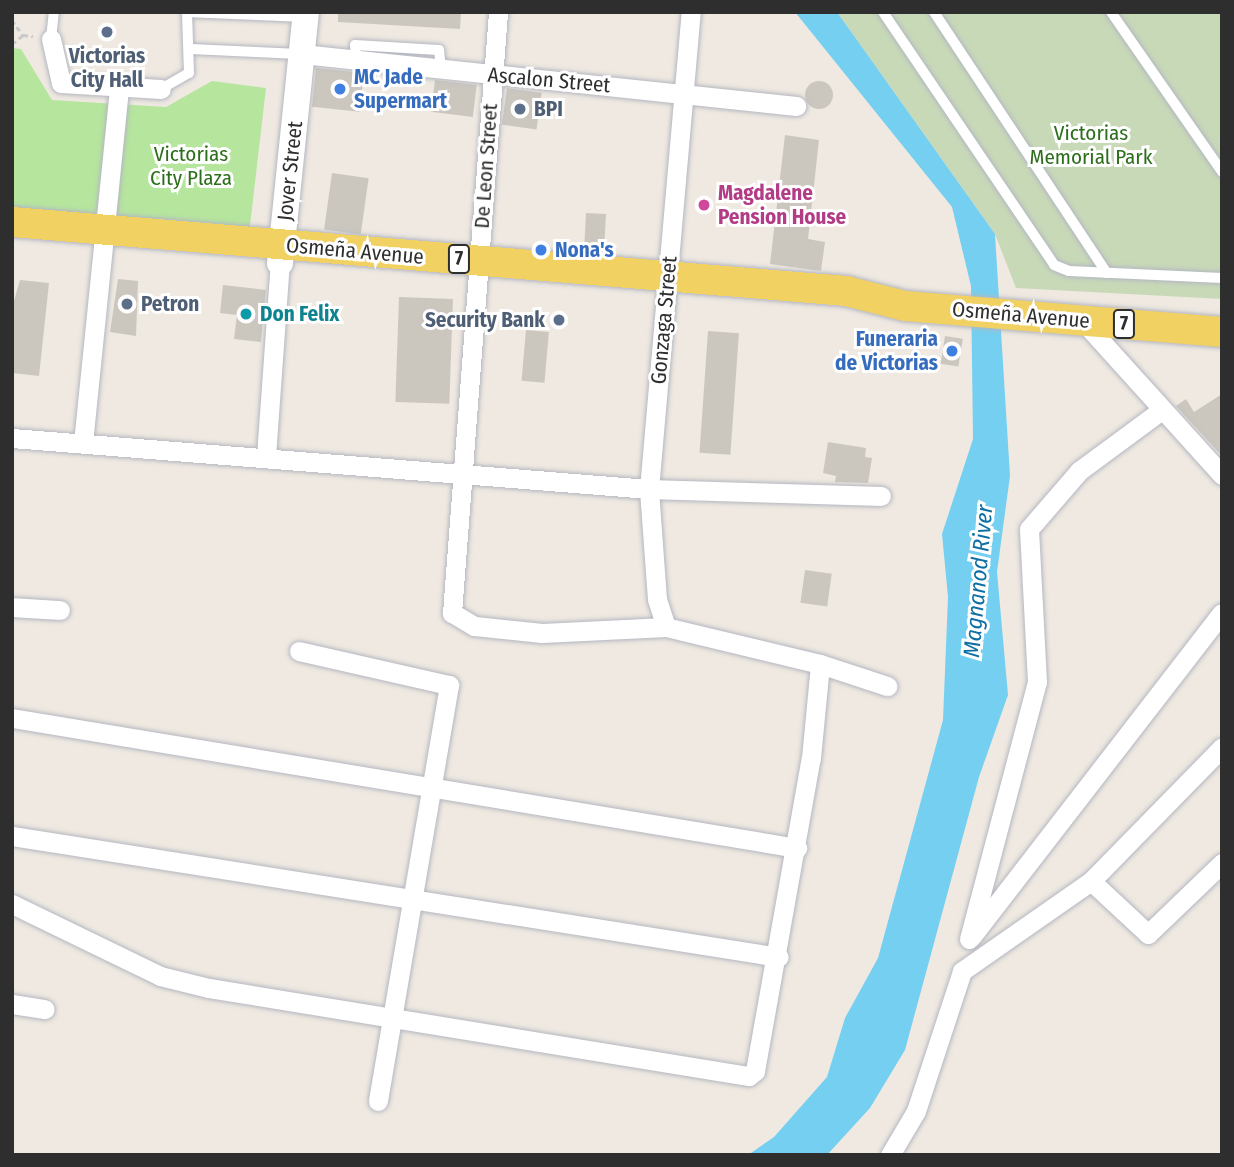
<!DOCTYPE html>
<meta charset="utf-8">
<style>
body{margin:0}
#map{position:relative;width:1234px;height:1167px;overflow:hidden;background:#efe9e1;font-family:"Fira Sans Condensed",sans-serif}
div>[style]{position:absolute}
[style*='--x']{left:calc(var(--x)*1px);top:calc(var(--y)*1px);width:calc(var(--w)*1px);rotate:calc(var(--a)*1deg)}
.green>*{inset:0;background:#b6e59e}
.cemetery>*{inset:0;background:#c8d9b8}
.water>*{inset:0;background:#75cff0}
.building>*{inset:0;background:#cbc7bf;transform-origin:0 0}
.round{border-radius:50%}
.path>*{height:2.5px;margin-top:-1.25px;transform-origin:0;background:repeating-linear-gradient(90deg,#c9c9c9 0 5px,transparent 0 8.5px)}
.roads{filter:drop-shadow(0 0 2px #b4b7c1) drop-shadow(0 0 2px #b4b7c1)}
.lane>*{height:10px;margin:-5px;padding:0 5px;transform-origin:5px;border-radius:5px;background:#fff}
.street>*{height:19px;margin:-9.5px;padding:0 9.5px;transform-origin:9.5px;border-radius:9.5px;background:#fff}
.secondary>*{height:26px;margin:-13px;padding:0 13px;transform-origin:13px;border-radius:13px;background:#fff}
.primary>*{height:30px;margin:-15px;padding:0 15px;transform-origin:15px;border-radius:15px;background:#f2d163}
.dots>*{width:19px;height:19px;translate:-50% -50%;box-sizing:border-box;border:4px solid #fff;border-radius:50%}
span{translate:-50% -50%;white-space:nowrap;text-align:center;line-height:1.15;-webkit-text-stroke:6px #fff;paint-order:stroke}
.shield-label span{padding:2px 5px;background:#fff;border:2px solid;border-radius:5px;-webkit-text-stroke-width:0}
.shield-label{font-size:19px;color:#2e2e2e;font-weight:700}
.service-label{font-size:21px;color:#4e5e75;font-weight:700}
.left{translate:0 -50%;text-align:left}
.right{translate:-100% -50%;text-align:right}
.shop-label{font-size:21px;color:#366cbe;font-weight:700}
.street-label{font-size:21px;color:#2e2e2e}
.park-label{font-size:21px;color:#2c6e1b}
.hotel-label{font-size:21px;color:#b23c85;font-weight:700}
.culture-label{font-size:21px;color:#0d838f;font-weight:700}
.water-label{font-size:23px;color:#0d6fa3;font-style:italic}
.frame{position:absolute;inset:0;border:14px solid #2e2e2e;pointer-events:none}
</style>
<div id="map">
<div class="green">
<div style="clip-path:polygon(12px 48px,21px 49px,52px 100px,166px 107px,212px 81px,266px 88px,249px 234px,12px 214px)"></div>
</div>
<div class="cemetery">
<div style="clip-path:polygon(837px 12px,1222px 12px,1222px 299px,1016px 288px,995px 234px)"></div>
</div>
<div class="water">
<div style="clip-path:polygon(795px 12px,837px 12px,995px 234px,1010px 476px,997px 572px,1008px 695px,979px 777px,905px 1050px,870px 1108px,827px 1155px,748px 1155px,774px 1137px,827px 1077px,845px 1018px,878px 958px,943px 720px,948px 597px,942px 534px,973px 439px,971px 286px,952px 207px)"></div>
</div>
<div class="building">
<div style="clip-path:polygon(338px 12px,461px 12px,460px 29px,338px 22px)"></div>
<div style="left:316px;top:68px;width:48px;height:39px;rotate:6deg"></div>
<div style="left:435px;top:80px;width:42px;height:32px;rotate:7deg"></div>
<div class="round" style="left:805px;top:81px;width:28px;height:28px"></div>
<div style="left:507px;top:88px;width:35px;height:37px;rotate:8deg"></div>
<div style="clip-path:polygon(785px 135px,819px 140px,808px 239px,825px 242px,821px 271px,770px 264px)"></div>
<div style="left:332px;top:173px;width:37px;height:57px;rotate:8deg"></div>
<div style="left:586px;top:213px;width:20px;height:38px;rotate:3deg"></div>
<div style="clip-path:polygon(118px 279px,138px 281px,136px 336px,110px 332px)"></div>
<div style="clip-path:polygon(20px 280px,49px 283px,39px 376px,12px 373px,12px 308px)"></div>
<div style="clip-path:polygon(223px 285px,266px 290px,261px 342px,234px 339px,237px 315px,220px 313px)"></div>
<div style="left:399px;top:297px;width:54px;height:105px;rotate:2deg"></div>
<div style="left:526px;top:330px;width:23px;height:51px;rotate:5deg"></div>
<div style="left:708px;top:331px;width:31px;height:122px;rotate:4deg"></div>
<div style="left:945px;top:336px;width:18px;height:28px;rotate:9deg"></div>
<div style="clip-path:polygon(1222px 394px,1222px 456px,1176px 406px,1186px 399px,1194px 412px)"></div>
<div style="clip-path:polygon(828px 442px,866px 448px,865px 457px,872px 458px,868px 483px,835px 482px,836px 476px,823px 473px)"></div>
<div style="left:805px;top:570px;width:27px;height:33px;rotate:8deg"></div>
</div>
<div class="path">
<div style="--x:12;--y:20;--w:19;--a:54"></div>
<div style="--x:12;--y:44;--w:14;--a:-39"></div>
<div style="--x:23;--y:35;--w:10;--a:6"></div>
</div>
<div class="roads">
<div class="lane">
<div style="--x:186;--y:12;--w:119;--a:2.4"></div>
<div style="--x:883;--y:12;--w:305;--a:55.9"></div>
<div style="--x:1054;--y:265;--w:16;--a:22"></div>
<div style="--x:1069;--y:271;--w:153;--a:2.6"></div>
<div style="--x:934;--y:12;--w:313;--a:56.5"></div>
<div style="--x:1111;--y:12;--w:195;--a:55.2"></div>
<div style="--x:51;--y:39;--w:27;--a:-84"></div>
<div style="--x:191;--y:49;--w:108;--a:2.7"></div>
<div style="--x:356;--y:59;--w:14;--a:-94"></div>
<div style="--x:355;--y:45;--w:84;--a:3.4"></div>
<div style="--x:439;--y:50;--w:19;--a:84"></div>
<div style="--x:161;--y:89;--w:32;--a:-30"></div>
<div style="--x:189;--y:73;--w:60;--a:-91.9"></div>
</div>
<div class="street">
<div style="--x:51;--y:39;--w:45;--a:77.2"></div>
<div style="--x:61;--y:83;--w:100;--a:3.4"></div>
<div style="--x:302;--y:54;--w:497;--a:6"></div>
<div style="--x:1082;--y:320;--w:209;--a:47.9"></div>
<div style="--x:12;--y:438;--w:639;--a:4.58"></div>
<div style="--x:649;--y:489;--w:232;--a:1.7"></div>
<div style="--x:83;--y:443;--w:358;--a:-84.2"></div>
<div style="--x:266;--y:456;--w:194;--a:-85.9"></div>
<div style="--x:12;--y:607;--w:48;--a:3.6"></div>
<div style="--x:666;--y:627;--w:29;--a:-108"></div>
<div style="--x:657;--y:599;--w:110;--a:-94.2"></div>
<div style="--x:649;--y:489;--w:479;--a:-85"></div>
<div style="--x:299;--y:651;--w:154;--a:12.8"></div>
<div style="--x:449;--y:685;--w:422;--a:99.7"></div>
<div style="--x:820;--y:664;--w:71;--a:18.2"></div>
<div style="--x:12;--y:718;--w:796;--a:9.4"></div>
<div style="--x:12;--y:836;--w:776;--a:8.96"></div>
<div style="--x:1091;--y:881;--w:78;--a:42.9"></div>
<div style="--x:1148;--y:934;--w:103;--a:-43.8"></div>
<div style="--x:12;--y:904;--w:165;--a:25.9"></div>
<div style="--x:160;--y:976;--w:50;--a:13.8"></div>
<div style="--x:209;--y:988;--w:547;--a:9.26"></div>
<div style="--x:749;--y:1076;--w:8;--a:-40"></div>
<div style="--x:755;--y:1071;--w:318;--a:-79.9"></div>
<div style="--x:811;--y:758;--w:94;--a:-84.5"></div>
<div style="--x:820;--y:664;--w:158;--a:-166.5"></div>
<div style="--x:666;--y:627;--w:124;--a:177.2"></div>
<div style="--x:542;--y:633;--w:68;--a:-174.1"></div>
<div style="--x:474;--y:626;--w:26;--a:-149"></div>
<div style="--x:452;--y:613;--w:603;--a:-85.62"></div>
<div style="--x:972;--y:936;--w:408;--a:-52.3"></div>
<div style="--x:969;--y:939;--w:266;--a:-75.2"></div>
<div style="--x:1037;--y:682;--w:153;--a:-93"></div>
<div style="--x:1029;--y:529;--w:77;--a:-49.2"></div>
<div style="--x:1079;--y:471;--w:101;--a:-36.5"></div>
<div style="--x:12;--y:1004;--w:33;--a:9"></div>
<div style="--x:890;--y:1155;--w:51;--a:-59.4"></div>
<div style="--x:916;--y:1111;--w:147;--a:-71.8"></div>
<div style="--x:962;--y:971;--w:157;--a:-34.9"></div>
<div style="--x:1091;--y:881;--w:187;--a:-45.6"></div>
</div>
<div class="secondary">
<div style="--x:280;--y:263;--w:252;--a:-84.1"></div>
</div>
<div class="primary">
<div style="--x:12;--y:222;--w:837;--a:4.73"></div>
<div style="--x:846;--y:291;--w:61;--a:14.3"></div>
<div style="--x:905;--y:306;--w:318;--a:4.7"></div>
</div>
</div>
<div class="dots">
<div style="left:107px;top:32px;background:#5c6f8a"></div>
<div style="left:340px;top:89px;background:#3f7fe0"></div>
<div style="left:520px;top:109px;background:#5c6f8a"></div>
<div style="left:704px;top:205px;background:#d1479c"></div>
<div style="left:541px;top:250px;background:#3f7fe0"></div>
<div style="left:127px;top:304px;background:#5c6f8a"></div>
<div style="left:246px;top:314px;background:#0f9aa8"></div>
<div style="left:559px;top:320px;background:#5c6f8a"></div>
<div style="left:952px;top:351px;background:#3f7fe0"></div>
</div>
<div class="shield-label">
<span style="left:459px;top:259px">7</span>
<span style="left:1124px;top:324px">7</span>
</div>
<div class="service-label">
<span style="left:107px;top:68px">Victorias<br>City Hall</span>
<span class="left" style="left:534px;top:109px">BPI</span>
<span class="left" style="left:141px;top:304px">Petron</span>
<span class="right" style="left:545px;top:320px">Security Bank</span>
</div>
<div class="shop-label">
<span class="left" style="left:354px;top:89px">MC Jade<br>Supermart</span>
<span class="left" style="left:555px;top:250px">Nona's</span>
<span class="right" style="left:938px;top:351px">Funeraria<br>de Victorias</span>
</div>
<div class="street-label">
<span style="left:549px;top:80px;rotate:5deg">Ascalon Street</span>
<span style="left:486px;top:166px;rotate:-86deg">De Leon Street</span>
<span style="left:290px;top:171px;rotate:-84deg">Jover Street</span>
<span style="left:355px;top:251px;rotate:5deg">Osmeña Avenue</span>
<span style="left:1021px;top:315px;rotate:5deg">Osmeña Avenue</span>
<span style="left:664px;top:320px;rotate:-85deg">Gonzaga Street</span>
</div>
<div class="park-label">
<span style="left:1091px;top:145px">Victorias<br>Memorial Park</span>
<span style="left:191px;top:166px">Victorias<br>City Plaza</span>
</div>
<div class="hotel-label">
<span class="left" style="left:718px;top:205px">Magdalene<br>Pension House</span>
</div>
<div class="culture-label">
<span class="left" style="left:260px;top:314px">Don Felix</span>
</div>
<div class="water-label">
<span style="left:978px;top:581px;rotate:-85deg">Magnanod River</span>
</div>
<div class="frame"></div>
</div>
